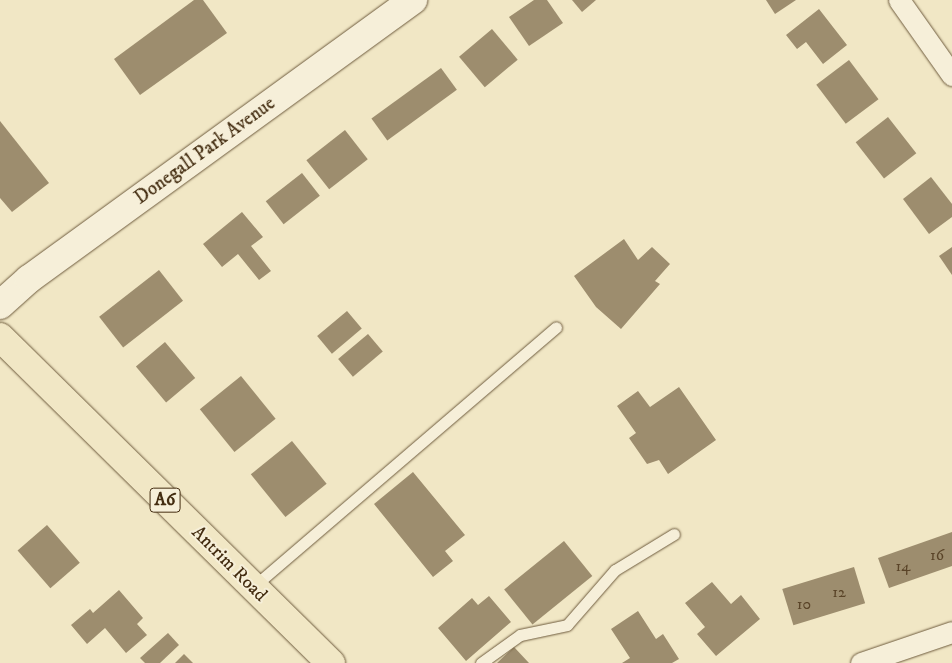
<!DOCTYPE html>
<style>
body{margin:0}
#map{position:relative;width:952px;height:663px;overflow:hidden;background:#f1e7c5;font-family:"IM FELL DW Pica",serif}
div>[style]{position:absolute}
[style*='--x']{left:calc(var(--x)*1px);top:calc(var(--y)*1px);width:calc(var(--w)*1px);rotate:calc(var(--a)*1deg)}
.building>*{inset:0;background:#9d8d6e;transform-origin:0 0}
.roads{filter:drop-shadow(0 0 1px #6e5b3d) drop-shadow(0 0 1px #6e5b3d)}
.service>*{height:11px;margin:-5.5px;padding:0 5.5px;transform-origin:5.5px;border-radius:5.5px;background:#f6efd9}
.minor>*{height:21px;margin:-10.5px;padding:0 10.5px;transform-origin:10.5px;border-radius:10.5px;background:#f6efd9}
.tertiary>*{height:28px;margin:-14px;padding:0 14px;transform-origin:14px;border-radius:14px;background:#f6efd9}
.primary>*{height:28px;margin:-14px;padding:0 14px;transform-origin:14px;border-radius:14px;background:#f1e7c5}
span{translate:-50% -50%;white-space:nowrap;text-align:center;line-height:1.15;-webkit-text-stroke:4px #f6efd9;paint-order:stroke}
.number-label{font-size:16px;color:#5a4428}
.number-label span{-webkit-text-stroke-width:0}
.shield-label span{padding:1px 4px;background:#f6efd9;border:1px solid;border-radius:4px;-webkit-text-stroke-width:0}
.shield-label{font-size:18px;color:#432c10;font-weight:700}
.street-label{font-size:19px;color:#432c10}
</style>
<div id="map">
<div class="building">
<div style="clip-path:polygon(194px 0,203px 0,227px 33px,140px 95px,114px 59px)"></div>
<div style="clip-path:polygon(534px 0,547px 0,563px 23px,529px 46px,509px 17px)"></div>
<div style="clip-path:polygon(572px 0,596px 0,582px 12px)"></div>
<div style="clip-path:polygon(766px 0,796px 0,775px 14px)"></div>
<div style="clip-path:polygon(819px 9px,847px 45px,823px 64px,806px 42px,797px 49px,786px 35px)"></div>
<div style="left:492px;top:29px;width:40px;height:43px;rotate:50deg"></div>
<div style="left:849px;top:60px;width:49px;height:41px;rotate:53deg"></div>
<div style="left:441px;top:68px;width:27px;height:86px;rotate:54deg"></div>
<div style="left:888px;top:117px;width:46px;height:41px;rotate:52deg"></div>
<div style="clip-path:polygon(0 121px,49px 183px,12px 212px,0 198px)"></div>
<div style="left:345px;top:130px;width:37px;height:49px;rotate:52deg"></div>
<div style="left:302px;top:173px;width:29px;height:46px;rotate:52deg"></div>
<div style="clip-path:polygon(931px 177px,952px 204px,952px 217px,929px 234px,903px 199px)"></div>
<div style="clip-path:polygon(242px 212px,263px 237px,251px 246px,271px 271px,259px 280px,238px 254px,222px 267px,203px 244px)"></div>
<div style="clip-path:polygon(624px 239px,638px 260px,652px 247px,670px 264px,655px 281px,660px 284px,621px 329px,596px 307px,574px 276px)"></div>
<div style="clip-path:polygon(952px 247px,952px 275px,939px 256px)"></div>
<div style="left:159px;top:270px;width:39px;height:76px;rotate:52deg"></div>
<div style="left:347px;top:311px;width:23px;height:39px;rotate:50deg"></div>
<div style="left:368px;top:334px;width:23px;height:39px;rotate:50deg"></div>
<div style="left:165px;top:342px;width:47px;height:38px;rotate:50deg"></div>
<div style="left:241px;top:376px;width:55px;height:53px;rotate:51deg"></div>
<div style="clip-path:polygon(679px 387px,716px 440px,668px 474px,659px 460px,647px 464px,629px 438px,636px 433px,617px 406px,638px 391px,650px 407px)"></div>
<div style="left:292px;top:441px;width:55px;height:53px;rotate:51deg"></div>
<div style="clip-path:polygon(413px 472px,465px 535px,445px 551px,453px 561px,433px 577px,374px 504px)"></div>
<div style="left:47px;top:525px;width:50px;height:39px;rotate:49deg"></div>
<div style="clip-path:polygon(952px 532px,952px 566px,889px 588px,878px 558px)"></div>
<div style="left:564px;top:541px;width:45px;height:77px;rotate:51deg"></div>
<div style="left:854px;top:567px;width:38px;height:75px;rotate:73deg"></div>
<div style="clip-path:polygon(712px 582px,731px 604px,741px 595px,760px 619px,716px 656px,697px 634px,705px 627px,685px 603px)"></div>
<div style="clip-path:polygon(119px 590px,143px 618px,137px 624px,147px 635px,126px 653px,105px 628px,87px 644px,71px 625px,90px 609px,93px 613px)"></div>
<div style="clip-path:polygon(489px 596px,511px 622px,466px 661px,438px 628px,472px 598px,478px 605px)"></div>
<div style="clip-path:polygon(638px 611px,656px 639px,663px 634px,679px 659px,672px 663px,622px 663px,630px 658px,611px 629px)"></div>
<div style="clip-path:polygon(168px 633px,179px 645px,160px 663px,145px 663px,140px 658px)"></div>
<div style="clip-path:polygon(514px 647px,529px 663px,497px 663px)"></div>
<div style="clip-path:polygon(184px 654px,193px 663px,175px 663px)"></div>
</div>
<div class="roads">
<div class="service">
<div style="--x:253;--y:587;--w:399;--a:-40.6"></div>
<div style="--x:481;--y:663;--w:48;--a:-35.7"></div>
<div style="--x:520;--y:635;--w:48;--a:-12"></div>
<div style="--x:567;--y:625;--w:73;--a:-48.9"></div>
<div style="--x:615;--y:570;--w:69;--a:-31.4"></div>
</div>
<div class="minor">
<div style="--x:899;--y:0;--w:92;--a:54.8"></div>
<div style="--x:861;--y:663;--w:96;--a:-18.8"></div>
</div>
<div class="tertiary">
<div style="--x:0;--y:305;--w:39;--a:-42"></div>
<div style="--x:29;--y:279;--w:475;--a:-36"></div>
</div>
<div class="primary">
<div style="--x:0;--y:337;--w:465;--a:44.6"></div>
</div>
</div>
<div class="number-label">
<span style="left:937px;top:555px">16</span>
<span style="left:903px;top:566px">14</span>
<span style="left:839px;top:592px">12</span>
<span style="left:804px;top:604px">10</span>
</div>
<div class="shield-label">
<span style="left:165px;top:500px">A6</span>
</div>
<div class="street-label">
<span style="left:205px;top:151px;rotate:-36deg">Donegall Park Avenue</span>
<span style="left:229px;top:564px;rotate:45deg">Antrim Road</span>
</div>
</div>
